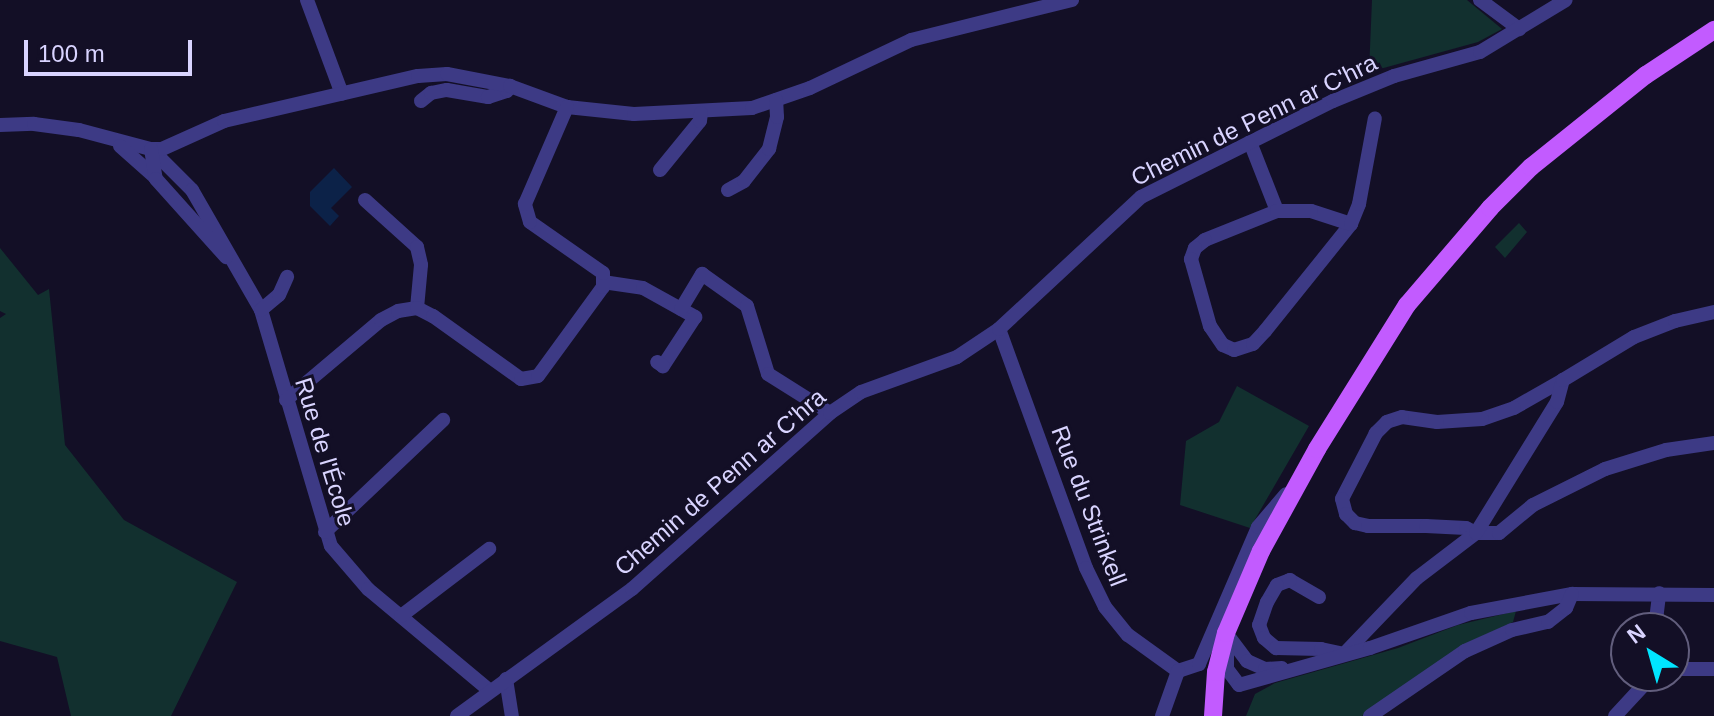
<!DOCTYPE html>
<meta charset="utf-8">
<style>
body{margin:0}
#map{position:relative;width:1714px;height:716px;overflow:hidden;background:#130f26;font-family:Helvetica,sans-serif}
div>[style]{position:absolute}
[style*='--x']{left:calc(var(--x)*1px);top:calc(var(--y)*1px);width:calc(var(--w)*1px);rotate:calc(var(--a)*1deg)}
.green>*{inset:0;background:#12302f}
.water>*{inset:0;background:#0c2248}
.minor>*{height:14px;margin:-7px;padding:0 7px;transform-origin:7px;border-radius:7px;background:#3d3a85}
.major>*{height:18px;margin:-9px;padding:0 9px;transform-origin:9px;border-radius:9px;background:#c25bff}
span{translate:-50% -50%;white-space:nowrap;text-align:center;line-height:1.15;-webkit-text-stroke:6px #130f26;paint-order:stroke}
.street-label{font-size:24px;color:#d9d4ff}
.north{position:absolute;left:1610px;top:612px;width:80px;height:80px;box-sizing:border-box;background:#130f26;border:2px solid #625e7d;border-radius:50%;rotate:323deg;font-size:22px;font-weight:700;line-height:32px;text-align:center;color:#d9d4ff}
.north::after{content:'';display:block;margin:auto;width:28px;height:36px;background:#00e5ff;clip-path:polygon(50% 0,100% 100%,50% 72%,0 100%)}
.scale{position:absolute;left:24px;top:40px;width:168px;height:36px;box-sizing:border-box;border:4px solid #d9d4ff;border-top:0;padding-left:10px;font-size:24px;line-height:28px;white-space:nowrap;color:#d9d4ff;-webkit-text-stroke:6px #130f26;paint-order:stroke}
</style>
<div id="map">
<div class="green">
<div style="clip-path:polygon(1372px 0,1467px 0,1502px 29px,1478px 42px,1369px 72px)"></div>
<div style="clip-path:polygon(1519px 223px,1527px 232px,1505px 258px,1495px 247px)"></div>
<div style="clip-path:polygon(0 248px,38px 295px,49px 289px,65px 445px,124px 520px,237px 582px,171px 716px,71px 716px,57px 657px,0 641px,0 318px,6px 314px,0 311px)"></div>
<div style="clip-path:polygon(1237px 386px,1309px 426px,1250px 528px,1180px 505px,1186px 441px,1219px 422px)"></div>
<div style="clip-path:polygon(1516px 611px,1513px 622px,1466px 644px,1362px 716px,1246px 716px,1255px 694px,1275px 683px,1398px 648px,1458px 625px)"></div>
</div>
<div class="water">
<div style="clip-path:polygon(334px 168px,352px 187px,331px 208px,339px 216px,330px 226px,310px 206px,310px 192px)"></div>
</div>
<div class="minor">
<div style="--x:307;--y:0;--w:100;--a:69.6"></div>
<div style="--x:1480;--y:0;--w:49;--a:36.6"></div>
<div style="--x:421;--y:101;--w:13;--a:-39"></div>
<div style="--x:431;--y:93;--w:16;--a:-11"></div>
<div style="--x:447;--y:90;--w:42;--a:9.7"></div>
<div style="--x:488;--y:97;--w:20;--a:-18"></div>
<div style="--x:507;--y:91;--w:6;--a:-59"></div>
<div style="--x:0;--y:125;--w:34;--a:-2"></div>
<div style="--x:34;--y:124;--w:45;--a:7.6"></div>
<div style="--x:79;--y:130;--w:74;--a:14.8"></div>
<div style="--x:151;--y:149;--w:58;--a:45"></div>
<div style="--x:192;--y:190;--w:138;--a:60.1"></div>
<div style="--x:261;--y:310;--w:246;--a:73.5"></div>
<div style="--x:331;--y:546;--w:57;--a:49.3"></div>
<div style="--x:368;--y:589;--w:159;--a:39.9"></div>
<div style="--x:1250;--y:142;--w:74;--a:68.6"></div>
<div style="--x:1277;--y:211;--w:78;--a:158.1"></div>
<div style="--x:1205;--y:240;--w:13;--a:141"></div>
<div style="--x:1195;--y:248;--w:12;--a:110"></div>
<div style="--x:1191;--y:259;--w:70;--a:74.2"></div>
<div style="--x:1210;--y:326;--w:23;--a:56"></div>
<div style="--x:1223;--y:345;--w:12;--a:24"></div>
<div style="--x:1234;--y:350;--w:20;--a:-18"></div>
<div style="--x:1253;--y:344;--w:18;--a:-47"></div>
<div style="--x:1265;--y:331;--w:137;--a:-51.2"></div>
<div style="--x:1351;--y:224;--w:42;--a:-162"></div>
<div style="--x:1311;--y:211;--w:34;--a:180"></div>
<div style="--x:120;--y:146;--w:47;--a:41.5"></div>
<div style="--x:151;--y:149;--w:11;--a:0"></div>
<div style="--x:162;--y:149;--w:68;--a:-24.3"></div>
<div style="--x:224;--y:121;--w:199;--a:-13.1"></div>
<div style="--x:418;--y:76;--w:29;--a:-4"></div>
<div style="--x:447;--y:74;--w:64;--a:10.8"></div>
<div style="--x:510;--y:86;--w:61;--a:20.2"></div>
<div style="--x:567;--y:107;--w:67;--a:6"></div>
<div style="--x:634;--y:114;--w:118;--a:-2.9"></div>
<div style="--x:752;--y:108;--w:61;--a:-19"></div>
<div style="--x:810;--y:88;--w:112;--a:-25.4"></div>
<div style="--x:911;--y:40;--w:166;--a:-14"></div>
<div style="--x:151;--y:149;--w:30;--a:81"></div>
<div style="--x:156;--y:179;--w:105;--a:48.1"></div>
<div style="--x:660;--y:170;--w:63;--a:-50.8"></div>
<div style="--x:700;--y:121;--w:8;--a:-83"></div>
<div style="--x:728;--y:190;--w:18;--a:-29"></div>
<div style="--x:744;--y:181;--w:41;--a:-52"></div>
<div style="--x:769;--y:149;--w:33;--a:-76"></div>
<div style="--x:777;--y:117;--w:17;--a:-93"></div>
<div style="--x:365;--y:200;--w:70;--a:42.1"></div>
<div style="--x:417;--y:247;--w:18;--a:77"></div>
<div style="--x:421;--y:265;--w:43;--a:95.3"></div>
<div style="--x:1351;--y:224;--w:22;--a:-68"></div>
<div style="--x:1359;--y:204;--w:87;--a:-79.5"></div>
<div style="--x:603;--y:282;--w:40;--a:8.5"></div>
<div style="--x:643;--y:288;--w:60;--a:29.1"></div>
<div style="--x:695;--y:317;--w:59;--a:123.1"></div>
<div style="--x:663;--y:366;--w:7;--a:-146"></div>
<div style="--x:681;--y:309;--w:41;--a:-59"></div>
<div style="--x:702;--y:274;--w:55;--a:35.4"></div>
<div style="--x:747;--y:306;--w:71;--a:72.8"></div>
<div style="--x:768;--y:374;--w:73;--a:32.2"></div>
<div style="--x:261;--y:310;--w:23;--a:-40"></div>
<div style="--x:279;--y:295;--w:20;--a:-66"></div>
<div style="--x:999;--y:329;--w:254;--a:70"></div>
<div style="--x:1086;--y:568;--w:43;--a:64"></div>
<div style="--x:1105;--y:607;--w:36;--a:51"></div>
<div style="--x:1128;--y:635;--w:62;--a:35.8"></div>
<div style="--x:1563;--y:380;--w:56;--a:150.3"></div>
<div style="--x:1514;--y:408;--w:34;--a:161"></div>
<div style="--x:1482;--y:419;--w:45;--a:176.2"></div>
<div style="--x:1437;--y:422;--w:35;--a:-172"></div>
<div style="--x:1402;--y:417;--w:16;--a:162"></div>
<div style="--x:1387;--y:422;--w:16;--a:135"></div>
<div style="--x:1376;--y:433;--w:74;--a:117.3"></div>
<div style="--x:1342;--y:499;--w:16;--a:75"></div>
<div style="--x:1346;--y:514;--w:13;--a:45"></div>
<div style="--x:1355;--y:523;--w:13;--a:13"></div>
<div style="--x:1368;--y:526;--w:58;--a:0"></div>
<div style="--x:1426;--y:526;--w:40;--a:2.9"></div>
<div style="--x:1466;--y:528;--w:11;--a:27"></div>
<div style="--x:1476;--y:533;--w:23;--a:0"></div>
<div style="--x:1499;--y:533;--w:44;--a:-39.5"></div>
<div style="--x:1533;--y:505;--w:80;--a:-26.6"></div>
<div style="--x:1605;--y:469;--w:64;--a:-17.3"></div>
<div style="--x:1666;--y:450;--w:49;--a:-8.3"></div>
<div style="--x:286;--y:400;--w:124;--a:-40.1"></div>
<div style="--x:381;--y:320;--w:19;--a:-28"></div>
<div style="--x:398;--y:311;--w:19;--a:-9"></div>
<div style="--x:417;--y:308;--w:18;--a:27"></div>
<div style="--x:433;--y:316;--w:108;--a:35.6"></div>
<div style="--x:521;--y:379;--w:17;--a:-10"></div>
<div style="--x:538;--y:376;--w:110;--a:-53.9"></div>
<div style="--x:603;--y:287;--w:14;--a:-90"></div>
<div style="--x:603;--y:273;--w:89;--a:-145.1"></div>
<div style="--x:530;--y:222;--w:19;--a:-106"></div>
<div style="--x:525;--y:204;--w:106;--a:-66.6"></div>
<div style="--x:325;--y:532;--w:163;--a:-43.5"></div>
<div style="--x:1319;--y:597;--w:34;--a:-150"></div>
<div style="--x:1290;--y:580;--w:14;--a:159"></div>
<div style="--x:1277;--y:585;--w:20;--a:120"></div>
<div style="--x:1267;--y:602;--w:24;--a:109"></div>
<div style="--x:1259;--y:625;--w:14;--a:69"></div>
<div style="--x:1264;--y:638;--w:16;--a:40"></div>
<div style="--x:1276;--y:648;--w:45;--a:1.3"></div>
<div style="--x:1321;--y:649;--w:24;--a:12"></div>
<div style="--x:1344;--y:654;--w:105;--a:-46.2"></div>
<div style="--x:1417;--y:578;--w:74;--a:-37.3"></div>
<div style="--x:1476;--y:533;--w:154;--a:-58.3"></div>
<div style="--x:1557;--y:402;--w:23;--a:-75"></div>
<div style="--x:1563;--y:380;--w:83;--a:-31.2"></div>
<div style="--x:1634;--y:337;--w:44;--a:-21.3"></div>
<div style="--x:1675;--y:321;--w:40;--a:-13"></div>
<div style="--x:401;--y:616;--w:111;--a:-37.3"></div>
<div style="--x:1655;--y:628;--w:35;--a:-83"></div>
<div style="--x:1226;--y:633;--w:35;--a:53"></div>
<div style="--x:1247;--y:661;--w:20;--a:24"></div>
<div style="--x:1265;--y:669;--w:17;--a:-3"></div>
<div style="--x:1227;--y:649;--w:20;--a:90"></div>
<div style="--x:1227;--y:669;--w:20;--a:53"></div>
<div style="--x:1239;--y:685;--w:136;--a:-15.8"></div>
<div style="--x:1370;--y:648;--w:107;--a:-19.1"></div>
<div style="--x:1471;--y:613;--w:103;--a:-10.7"></div>
<div style="--x:1572;--y:594;--w:142;--a:0.4"></div>
<div style="--x:1674;--y:669;--w:40;--a:0"></div>
<div style="--x:1178;--y:671;--w:22;--a:-18"></div>
<div style="--x:1199;--y:664;--w:149;--a:-66.7"></div>
<div style="--x:1258;--y:527;--w:43;--a:-49.7"></div>
<div style="--x:506;--y:679;--w:37;--a:81"></div>
<div style="--x:457;--y:716;--w:216;--a:-36"></div>
<div style="--x:632;--y:589;--w:265;--a:-41.6"></div>
<div style="--x:830;--y:413;--w:37;--a:-34"></div>
<div style="--x:861;--y:392;--w:102;--a:-20"></div>
<div style="--x:957;--y:357;--w:50;--a:-33.7"></div>
<div style="--x:999;--y:329;--w:194;--a:-42.9"></div>
<div style="--x:1141;--y:197;--w:215;--a:-26.6"></div>
<div style="--x:1333;--y:101;--w:66;--a:-22.3"></div>
<div style="--x:1394;--y:76;--w:89;--a:-15.6"></div>
<div style="--x:1480;--y:52;--w:100;--a:-31.2"></div>
<div style="--x:1162;--y:716;--w:48;--a:-70.4"></div>
<div style="--x:1370;--y:716;--w:115;--a:-34.4"></div>
<div style="--x:1465;--y:651;--w:51;--a:-24.1"></div>
<div style="--x:1512;--y:630;--w:37;--a:-13"></div>
<div style="--x:1548;--y:622;--w:23;--a:-38"></div>
<div style="--x:1566;--y:608;--w:15;--a:-67"></div>
<div style="--x:1615;--y:716;--w:54;--a:-47.2"></div>
</div>
<div class="major">
<div style="--x:1213;--y:716;--w:44;--a:-86.1"></div>
<div style="--x:1216;--y:672;--w:40;--a:-75.6"></div>
<div style="--x:1226;--y:633;--w:89;--a:-66.9"></div>
<div style="--x:1261;--y:551;--w:116;--a:-61.2"></div>
<div style="--x:1317;--y:449;--w:170;--a:-58"></div>
<div style="--x:1407;--y:305;--w:128;--a:-49.4"></div>
<div style="--x:1490;--y:208;--w:58;--a:-45"></div>
<div style="--x:1531;--y:167;--w:147;--a:-38.7"></div>
<div style="--x:1646;--y:75;--w:82;--a:-33.5"></div>
</div>
<div class="street-label">
<span style="left:1254px;top:120px;rotate:-26deg">Chemin de Penn ar C'hra</span>
<span style="left:325px;top:452px;rotate:73deg">Rue de l'École</span>
<span style="left:720px;top:482px;rotate:-41deg">Chemin de Penn ar C'hra</span>
<span style="left:1089px;top:506px;rotate:69deg">Rue du Strinkell</span>
</div>
<div class="north">N</div>
<div class="scale">100 m</div>
</div>
